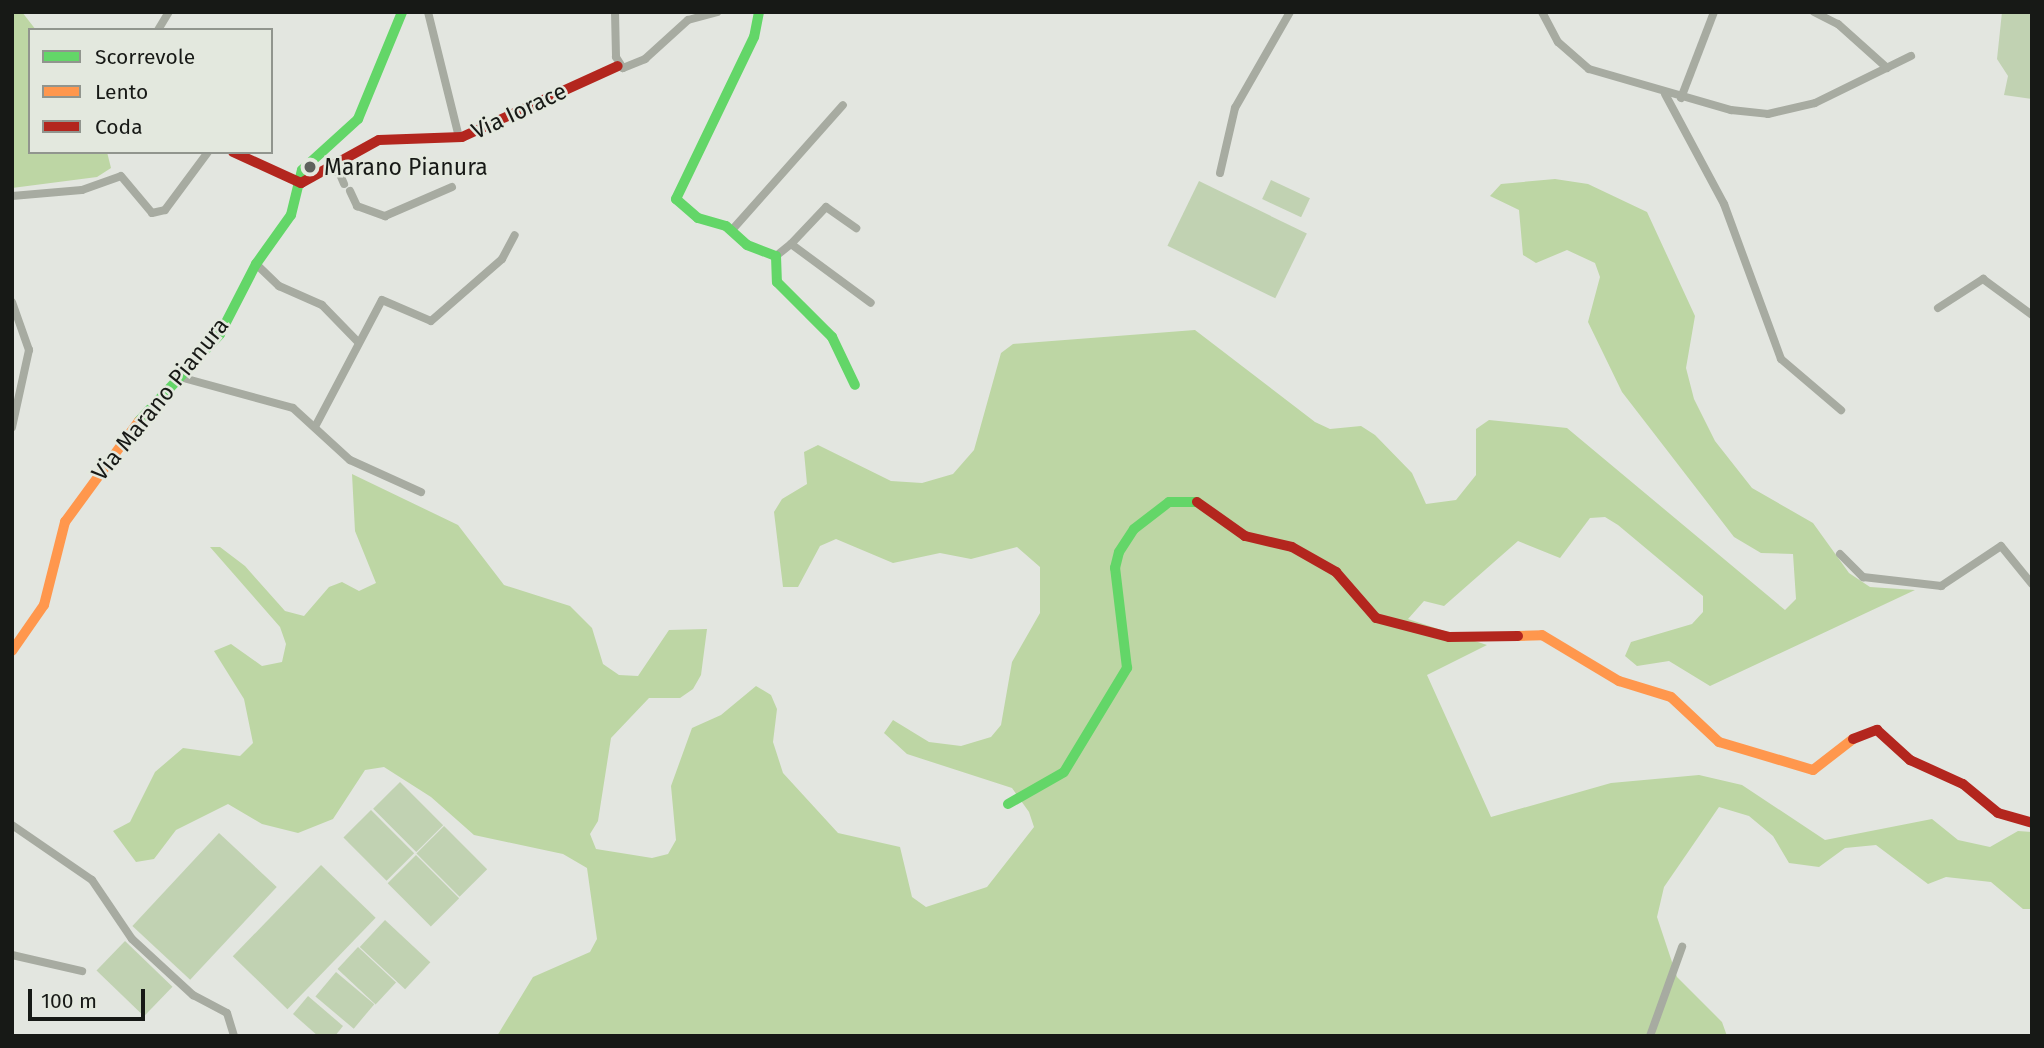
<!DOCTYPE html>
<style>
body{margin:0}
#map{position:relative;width:2044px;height:1048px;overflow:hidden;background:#e3e6e0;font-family:"Fira Sans",sans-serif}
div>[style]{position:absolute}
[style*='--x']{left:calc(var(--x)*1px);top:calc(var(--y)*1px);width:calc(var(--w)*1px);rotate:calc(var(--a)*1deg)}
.green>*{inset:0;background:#c1d2b2;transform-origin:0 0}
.forest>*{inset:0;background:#bdd6a4}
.street>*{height:8px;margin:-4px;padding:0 4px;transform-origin:4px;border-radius:4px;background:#a7aba1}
.fast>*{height:10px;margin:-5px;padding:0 5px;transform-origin:5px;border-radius:5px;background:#63d668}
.slow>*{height:10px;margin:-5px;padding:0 5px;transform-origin:5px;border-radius:5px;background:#ff974d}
.jam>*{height:10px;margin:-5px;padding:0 5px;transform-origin:5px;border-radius:5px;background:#b3261e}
.dots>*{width:19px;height:19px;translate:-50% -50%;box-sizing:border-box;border:4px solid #e3e8de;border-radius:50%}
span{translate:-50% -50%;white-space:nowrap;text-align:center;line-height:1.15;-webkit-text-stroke:5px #e3e8de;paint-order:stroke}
.street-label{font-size:23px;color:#171916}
.poi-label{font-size:23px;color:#171916}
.left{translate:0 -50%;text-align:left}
.frame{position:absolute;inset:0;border:14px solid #171916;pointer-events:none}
.legend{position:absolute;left:28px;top:28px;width:245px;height:126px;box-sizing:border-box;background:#e3e8de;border:2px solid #91958e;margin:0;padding:9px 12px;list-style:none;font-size:21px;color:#171916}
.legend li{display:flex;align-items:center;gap:14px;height:35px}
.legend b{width:35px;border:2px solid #91958e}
.scale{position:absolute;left:28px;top:989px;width:117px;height:32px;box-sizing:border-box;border:4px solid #171916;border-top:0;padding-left:9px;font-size:21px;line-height:24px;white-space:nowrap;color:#171916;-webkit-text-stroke:5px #e3e8de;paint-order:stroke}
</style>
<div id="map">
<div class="green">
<div style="clip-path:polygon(2002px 12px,2032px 12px,2032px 99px,2004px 95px,2008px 76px,1997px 59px)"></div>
<div style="left:1271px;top:180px;width:43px;height:21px;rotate:25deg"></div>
<div style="left:1199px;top:181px;width:120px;height:72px;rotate:26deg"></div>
<div style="left:400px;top:782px;width:61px;height:38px;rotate:45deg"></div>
<div style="left:371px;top:810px;width:61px;height:39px;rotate:45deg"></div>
<div style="left:444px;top:826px;width:61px;height:39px;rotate:45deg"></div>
<div style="left:219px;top:833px;width:79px;height:127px;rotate:43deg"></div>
<div style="left:416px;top:855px;width:61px;height:40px;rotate:45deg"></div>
<div style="left:321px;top:865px;width:76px;height:127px;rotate:44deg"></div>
<div style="left:385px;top:920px;width:62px;height:37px;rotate:43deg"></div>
<div style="left:125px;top:941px;width:66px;height:41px;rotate:44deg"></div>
<div style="left:358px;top:947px;width:52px;height:30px;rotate:43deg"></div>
<div style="left:336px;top:972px;width:50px;height:32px;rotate:40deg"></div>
<div style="clip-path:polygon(308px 996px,343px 1026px,335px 1036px,318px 1036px,293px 1014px)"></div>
</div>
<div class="forest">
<div style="clip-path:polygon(12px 12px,22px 12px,36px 30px,30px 30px,30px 152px,107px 152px,111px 168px,97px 177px,12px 188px)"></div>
<div style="clip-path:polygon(1555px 179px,1588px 184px,1647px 212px,1695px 316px,1686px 368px,1694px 399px,1715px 441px,1752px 488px,1813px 523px,1849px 573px,1870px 587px,1915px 590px,1710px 686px,1669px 661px,1637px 666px,1625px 656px,1631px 642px,1692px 624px,1703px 612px,1703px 596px,1618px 525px,1605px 517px,1590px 518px,1560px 558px,1518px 541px,1444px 606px,1424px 601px,1408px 619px,1487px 645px,1427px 675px,1491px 817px,1611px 783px,1699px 775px,1742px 785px,1825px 840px,1932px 819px,1958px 840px,1990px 847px,2018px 831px,2032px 832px,2032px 909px,2023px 909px,1991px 882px,1946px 877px,1928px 884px,1876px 845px,1845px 848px,1819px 867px,1789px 863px,1773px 836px,1749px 816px,1719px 807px,1664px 887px,1657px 917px,1677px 977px,1722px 1022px,1727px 1036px,497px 1036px,533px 977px,590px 952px,597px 939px,587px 868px,563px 854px,474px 835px,431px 797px,384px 767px,365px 770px,333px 819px,298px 833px,262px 824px,228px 804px,176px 830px,154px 859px,136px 862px,113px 831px,130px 822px,155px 772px,183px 748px,240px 756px,253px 743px,244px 699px,214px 651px,231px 644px,262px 666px,282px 662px,286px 644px,280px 627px,210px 547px,220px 547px,245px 566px,285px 611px,304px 616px,329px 587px,342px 582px,359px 591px,376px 583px,355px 531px,352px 474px,458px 525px,504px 585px,570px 606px,592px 628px,603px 664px,619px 675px,638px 676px,669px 630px,707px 629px,701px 675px,693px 689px,680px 698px,649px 698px,611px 738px,598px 821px,590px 834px,596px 849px,652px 858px,668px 854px,676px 840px,671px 786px,692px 728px,721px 715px,756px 686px,771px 695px,777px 709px,773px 742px,783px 773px,838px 833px,900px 847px,912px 897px,926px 907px,987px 887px,1034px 827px,1029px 812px,1012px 788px,907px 754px,884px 733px,893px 720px,929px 742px,961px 746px,991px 737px,1001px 725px,1012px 662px,1040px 613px,1040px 567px,1017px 547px,971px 559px,940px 553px,893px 563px,836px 539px,820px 546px,798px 587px,783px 587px,774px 512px,782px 499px,807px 484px,804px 452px,818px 445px,891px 481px,922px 483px,953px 474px,974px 450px,1001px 353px,1013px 344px,1195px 330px,1315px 422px,1330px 429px,1361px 426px,1375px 435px,1412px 473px,1426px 504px,1456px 500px,1476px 475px,1476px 429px,1489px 420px,1567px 428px,1785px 610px,1796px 599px,1793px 554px,1761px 553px,1734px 537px,1622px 392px,1588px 322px,1600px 277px,1595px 263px,1567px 250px,1536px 263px,1523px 255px,1519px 210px,1490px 196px,1501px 184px)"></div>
</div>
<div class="street">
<div style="--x:428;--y:12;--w:129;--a:76.1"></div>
<div style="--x:615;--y:12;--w:45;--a:88.7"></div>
<div style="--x:616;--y:57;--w:13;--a:58"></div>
<div style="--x:623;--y:68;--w:24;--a:-22"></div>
<div style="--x:645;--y:59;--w:58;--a:-42.2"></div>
<div style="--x:688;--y:20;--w:30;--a:-15"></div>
<div style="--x:1542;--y:12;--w:34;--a:62"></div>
<div style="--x:1558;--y:42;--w:41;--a:41.1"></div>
<div style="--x:1589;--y:69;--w:148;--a:16.1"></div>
<div style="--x:1731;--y:110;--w:37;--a:6"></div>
<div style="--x:1768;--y:114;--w:48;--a:-13.2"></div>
<div style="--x:1815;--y:103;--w:107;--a:-26.1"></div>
<div style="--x:1814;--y:12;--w:27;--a:27"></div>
<div style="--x:1838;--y:24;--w:66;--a:41.9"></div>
<div style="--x:158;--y:30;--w:21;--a:-59"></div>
<div style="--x:1665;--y:94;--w:125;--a:61.8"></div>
<div style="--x:1724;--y:204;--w:165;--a:69.8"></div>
<div style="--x:1781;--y:359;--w:79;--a:40.4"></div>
<div style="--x:1681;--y:98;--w:92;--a:-69"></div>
<div style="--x:327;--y:170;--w:12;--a:9"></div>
<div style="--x:339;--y:172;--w:13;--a:67"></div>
<div style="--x:1220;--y:173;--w:67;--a:-77"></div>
<div style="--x:1235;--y:108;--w:111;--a:-60.2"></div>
<div style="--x:350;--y:191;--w:17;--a:65"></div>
<div style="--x:357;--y:206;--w:30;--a:20"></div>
<div style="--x:385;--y:216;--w:73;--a:-23.4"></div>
<div style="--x:12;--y:196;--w:70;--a:-4.9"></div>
<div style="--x:82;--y:190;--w:41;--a:-19.7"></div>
<div style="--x:121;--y:176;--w:48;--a:50"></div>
<div style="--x:152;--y:213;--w:13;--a:-13"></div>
<div style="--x:165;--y:210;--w:72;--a:-53.4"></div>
<div style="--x:732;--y:230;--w:167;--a:-48.4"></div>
<div style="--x:791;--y:244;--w:51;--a:-46.6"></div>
<div style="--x:826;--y:207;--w:37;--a:35"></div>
<div style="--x:776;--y:256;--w:19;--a:-39"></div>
<div style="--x:791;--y:244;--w:99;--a:36.4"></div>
<div style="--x:256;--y:264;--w:32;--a:44"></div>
<div style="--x:279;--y:286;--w:47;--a:23.8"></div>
<div style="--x:322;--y:305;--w:52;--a:45.8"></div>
<div style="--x:12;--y:302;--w:51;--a:70.5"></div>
<div style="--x:29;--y:350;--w:79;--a:102.4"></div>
<div style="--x:1938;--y:308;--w:54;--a:-32.8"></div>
<div style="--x:1983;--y:279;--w:61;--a:36.3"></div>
<div style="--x:176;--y:376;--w:121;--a:15.3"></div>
<div style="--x:293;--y:408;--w:77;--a:42.4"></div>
<div style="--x:350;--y:460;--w:78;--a:24.3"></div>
<div style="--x:316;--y:425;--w:141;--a:-62.2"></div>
<div style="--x:382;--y:300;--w:53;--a:23.2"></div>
<div style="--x:431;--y:321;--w:94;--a:-41.1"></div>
<div style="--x:502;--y:259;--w:27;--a:-62"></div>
<div style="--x:1840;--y:554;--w:33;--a:45"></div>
<div style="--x:1863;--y:577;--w:79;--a:6.6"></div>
<div style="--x:1941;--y:586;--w:72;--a:-33.7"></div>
<div style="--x:2001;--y:546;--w:49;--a:50.8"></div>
<div style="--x:12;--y:825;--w:97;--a:34.5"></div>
<div style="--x:92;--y:880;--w:71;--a:55.9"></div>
<div style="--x:132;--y:939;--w:83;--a:42.6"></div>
<div style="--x:193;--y:995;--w:38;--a:28"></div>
<div style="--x:227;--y:1013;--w:24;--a:73"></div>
<div style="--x:12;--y:955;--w:72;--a:12.9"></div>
<div style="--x:1650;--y:1036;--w:95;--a:-70.2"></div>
</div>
<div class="fast">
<div style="--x:759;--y:12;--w:25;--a:101"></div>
<div style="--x:754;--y:37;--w:180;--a:115.7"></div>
<div style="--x:676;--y:199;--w:29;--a:41"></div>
<div style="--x:698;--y:218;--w:29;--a:16"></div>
<div style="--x:726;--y:226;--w:28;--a:42"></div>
<div style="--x:747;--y:245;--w:31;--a:21"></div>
<div style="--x:776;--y:256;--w:26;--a:88"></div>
<div style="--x:777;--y:282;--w:78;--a:45"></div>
<div style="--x:832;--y:337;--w:53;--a:64.4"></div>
<div style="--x:139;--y:421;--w:119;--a:-47"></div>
<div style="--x:220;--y:334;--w:79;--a:-62.8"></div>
<div style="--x:256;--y:264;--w:60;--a:-54.5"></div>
<div style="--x:291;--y:215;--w:46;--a:-76.3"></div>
<div style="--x:302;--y:170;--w:76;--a:-42.3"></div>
<div style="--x:358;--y:119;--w:116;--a:-67.6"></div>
<div style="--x:1008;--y:804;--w:64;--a:-29.7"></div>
<div style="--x:1064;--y:772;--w:122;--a:-58.8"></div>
<div style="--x:1127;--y:668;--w:101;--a:-96.8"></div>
<div style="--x:1115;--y:568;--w:16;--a:-76"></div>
<div style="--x:1119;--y:552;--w:27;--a:-57"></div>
<div style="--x:1134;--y:529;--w:44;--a:-37.6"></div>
<div style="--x:1169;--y:502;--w:28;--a:0"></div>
</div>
<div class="slow">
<div style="--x:1518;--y:636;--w:24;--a:-2"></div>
<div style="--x:1542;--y:635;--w:90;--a:30.9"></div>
<div style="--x:1619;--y:681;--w:54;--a:17.1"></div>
<div style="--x:1671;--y:697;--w:66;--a:43.2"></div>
<div style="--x:1719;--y:742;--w:98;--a:16.6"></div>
<div style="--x:1813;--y:770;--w:51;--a:-37.8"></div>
<div style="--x:12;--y:651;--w:56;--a:-55.2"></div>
<div style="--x:44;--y:605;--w:86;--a:-75.8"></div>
<div style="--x:65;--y:522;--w:125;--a:-53.8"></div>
</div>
<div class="jam">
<div style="--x:233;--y:152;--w:75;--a:24.5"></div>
<div style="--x:301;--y:183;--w:89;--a:-28.9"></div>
<div style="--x:379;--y:140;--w:83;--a:-2.1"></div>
<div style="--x:462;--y:137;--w:171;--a:-24.5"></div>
<div style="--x:1197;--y:502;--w:59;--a:35.3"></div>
<div style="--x:1245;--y:536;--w:48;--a:13.2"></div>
<div style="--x:1292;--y:547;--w:51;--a:29.6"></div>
<div style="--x:1336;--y:572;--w:61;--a:49"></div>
<div style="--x:1376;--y:618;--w:75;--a:14.6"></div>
<div style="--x:1449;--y:637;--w:69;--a:-0.8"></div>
<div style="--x:1853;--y:739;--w:26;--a:-21"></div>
<div style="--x:1877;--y:730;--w:45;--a:42.3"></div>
<div style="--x:1910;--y:760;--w:58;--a:24.4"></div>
<div style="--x:1963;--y:784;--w:45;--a:39.6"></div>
<div style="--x:1998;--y:813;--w:35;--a:16"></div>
</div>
<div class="dots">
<div style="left:310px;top:167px;background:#5e615d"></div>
</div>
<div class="street-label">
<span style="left:519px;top:111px;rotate:-25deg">Via Iorace</span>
<span style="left:160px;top:399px;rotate:-51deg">Via Marano Pianura</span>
</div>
<div class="poi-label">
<span class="left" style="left:324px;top:167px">Marano Pianura</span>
</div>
<div class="frame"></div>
<ul class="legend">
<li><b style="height:9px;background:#63d668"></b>Scorrevole</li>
<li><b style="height:9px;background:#ff974d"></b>Lento</li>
<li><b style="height:9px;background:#b3261e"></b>Coda</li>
</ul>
<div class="scale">100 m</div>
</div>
